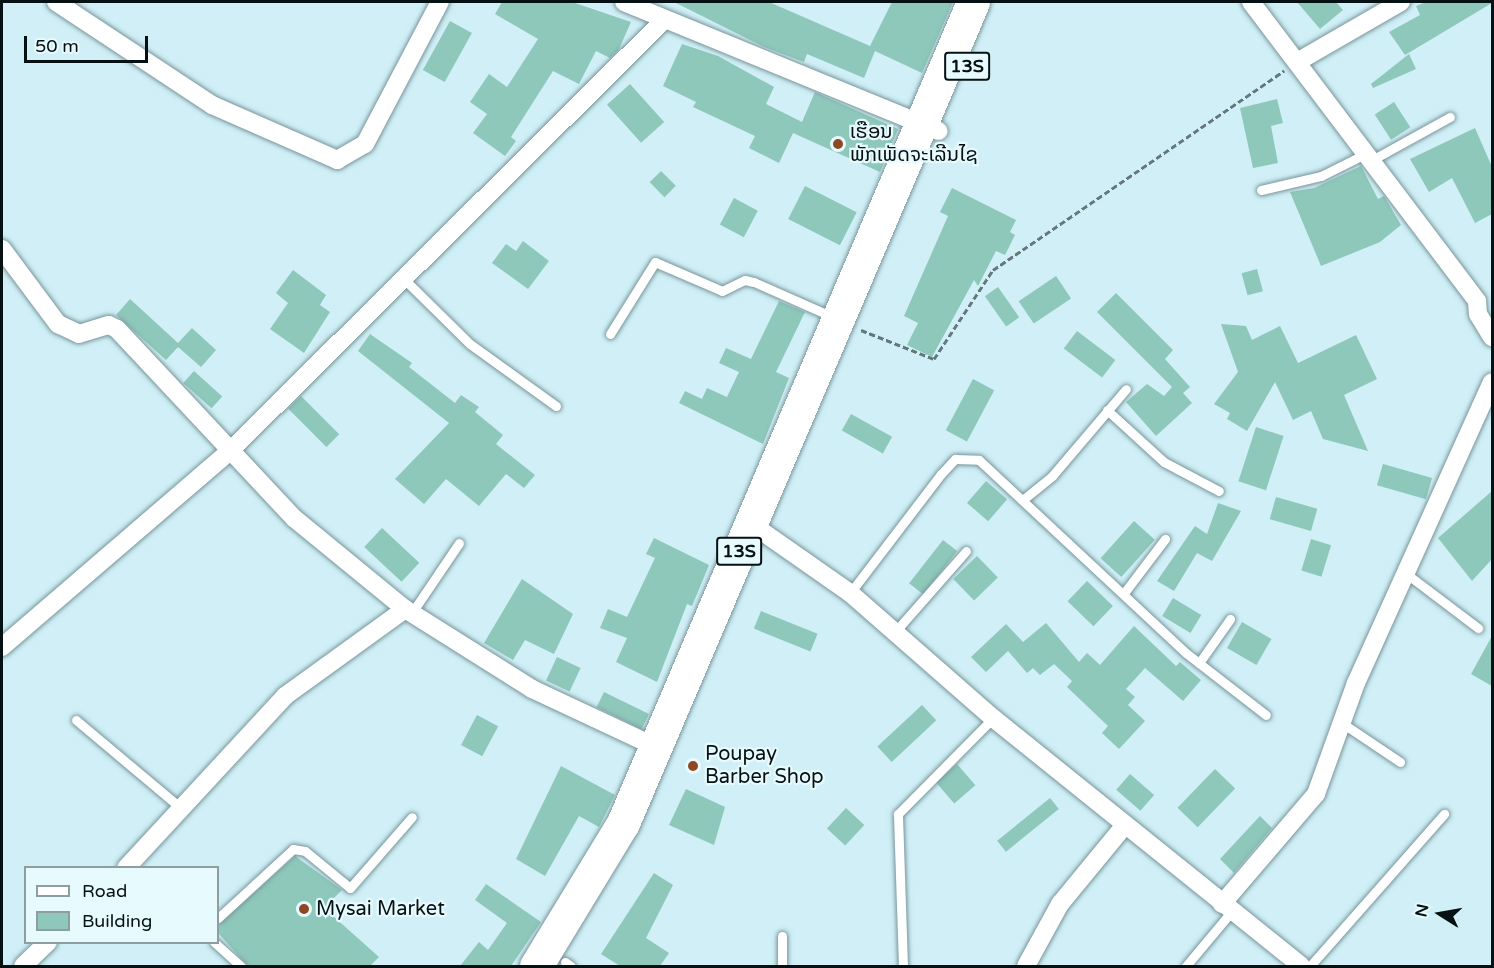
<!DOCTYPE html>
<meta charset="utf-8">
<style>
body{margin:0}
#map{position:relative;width:1494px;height:968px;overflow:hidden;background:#d0eff6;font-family:"Varela Round","Noto Sans Lao",sans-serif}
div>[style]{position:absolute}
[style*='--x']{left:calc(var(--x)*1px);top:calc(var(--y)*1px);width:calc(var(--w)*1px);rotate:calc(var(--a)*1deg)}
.building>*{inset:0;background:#8ec8ba;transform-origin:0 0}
.path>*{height:3px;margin-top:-1.5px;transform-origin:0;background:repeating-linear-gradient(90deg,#63777c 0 6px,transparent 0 9px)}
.roads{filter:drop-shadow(0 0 2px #78959b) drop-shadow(0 0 2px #78959b)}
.lane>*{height:9px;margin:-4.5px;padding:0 4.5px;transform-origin:4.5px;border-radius:4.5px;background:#fff}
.street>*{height:18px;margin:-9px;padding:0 9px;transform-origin:9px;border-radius:9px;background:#fff}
.highway>*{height:33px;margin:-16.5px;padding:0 16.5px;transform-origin:16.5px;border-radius:16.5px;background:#fff}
.dots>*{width:16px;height:16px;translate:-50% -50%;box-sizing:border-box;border:3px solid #e7fafe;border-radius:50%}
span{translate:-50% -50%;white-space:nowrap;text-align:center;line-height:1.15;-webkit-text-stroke:4.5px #e7fafe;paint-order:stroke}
.shield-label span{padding:2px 4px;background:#e7fafe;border:2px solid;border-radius:4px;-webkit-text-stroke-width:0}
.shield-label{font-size:18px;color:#061113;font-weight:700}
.poi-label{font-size:20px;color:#061113}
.left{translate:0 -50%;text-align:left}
.frame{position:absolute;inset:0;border:3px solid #061113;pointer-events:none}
.legend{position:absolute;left:24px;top:866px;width:195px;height:78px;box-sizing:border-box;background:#e7fafe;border:2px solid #8d9da0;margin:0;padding:8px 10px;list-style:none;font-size:18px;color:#061113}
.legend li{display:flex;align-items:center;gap:12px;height:30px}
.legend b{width:30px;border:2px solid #8d9da0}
.north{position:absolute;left:1410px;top:884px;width:60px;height:60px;-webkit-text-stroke:4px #e7fafe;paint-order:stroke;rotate:281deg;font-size:16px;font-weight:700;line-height:24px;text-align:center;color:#061113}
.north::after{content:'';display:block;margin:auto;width:21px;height:27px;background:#061113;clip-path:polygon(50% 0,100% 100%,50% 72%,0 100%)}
.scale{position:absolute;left:24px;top:36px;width:124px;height:27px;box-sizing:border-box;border:3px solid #061113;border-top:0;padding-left:8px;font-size:18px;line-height:21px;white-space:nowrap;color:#061113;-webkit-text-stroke:4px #e7fafe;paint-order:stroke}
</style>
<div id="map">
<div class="building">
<div style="clip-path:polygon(502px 2px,572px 2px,631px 22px,619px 49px,610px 58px,596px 51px,579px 84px,553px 71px,511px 137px,516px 141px,505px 156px,473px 133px,487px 114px,470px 102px,489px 74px,507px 87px,538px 39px,495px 14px)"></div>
<div style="clip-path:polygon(674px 2px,769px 2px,870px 46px,892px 2px,953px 2px,922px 73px,875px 51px,864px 78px,807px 54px,804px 62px,764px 47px)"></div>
<div style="clip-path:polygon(1297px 2px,1336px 2px,1343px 10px,1320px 29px)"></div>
<div style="clip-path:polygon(1426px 2px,1492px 2px,1492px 3px,1405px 55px,1389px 32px,1420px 15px,1416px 6px)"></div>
<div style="left:450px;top:21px;width:25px;height:56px;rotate:29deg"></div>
<div style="clip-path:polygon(682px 44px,718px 56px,774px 87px,766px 104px,802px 122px,815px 92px,898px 129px,880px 172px,793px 133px,779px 163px,749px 148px,755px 136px,693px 107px,696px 102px,663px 86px)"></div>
<div style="clip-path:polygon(1409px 54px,1416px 69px,1373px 88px,1371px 84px)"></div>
<div style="left:630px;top:84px;width:51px;height:31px;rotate:48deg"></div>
<div style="clip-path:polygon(1277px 99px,1283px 123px,1271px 126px,1278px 163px,1253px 168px,1240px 108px)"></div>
<div style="left:1394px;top:102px;width:30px;height:23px;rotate:57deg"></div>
<div style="clip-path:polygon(1475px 128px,1492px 167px,1492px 214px,1475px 223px,1452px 178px,1429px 192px,1410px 159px)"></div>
<div style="clip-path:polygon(1361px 166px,1378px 199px,1384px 196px,1401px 225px,1380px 242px,1321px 266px,1290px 192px,1314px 188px)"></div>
<div style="left:661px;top:171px;width:21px;height:16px;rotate:45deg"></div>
<div style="left:805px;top:186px;width:58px;height:37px;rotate:27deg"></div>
<div style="clip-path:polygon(952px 188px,1016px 220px,1010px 232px,1015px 235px,1005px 255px,996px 251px,978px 286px,974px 280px,932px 357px,907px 345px,918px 323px,904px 316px,948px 216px,940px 212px)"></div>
<div style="left:734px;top:198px;width:27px;height:30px;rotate:28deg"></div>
<div style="clip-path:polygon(523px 241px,549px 261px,528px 289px,492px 263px,506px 244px,516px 251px)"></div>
<div style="left:1257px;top:269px;width:23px;height:16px;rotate:75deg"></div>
<div style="clip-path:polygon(293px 270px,326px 295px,320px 305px,330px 312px,304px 353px,270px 329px,288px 303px,276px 293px)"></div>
<div style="left:1056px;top:276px;width:27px;height:45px;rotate:56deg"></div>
<div style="left:998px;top:287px;width:37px;height:16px;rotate:55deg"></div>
<div style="clip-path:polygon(1116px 293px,1173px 350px,1165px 359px,1190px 387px,1183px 393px,1192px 403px,1156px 436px,1126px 402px,1147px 384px,1164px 396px,1172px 387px,1097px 312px)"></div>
<div style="clip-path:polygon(130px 299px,178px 343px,192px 328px,216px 350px,201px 367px,178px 347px,166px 360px,116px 315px)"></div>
<div style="clip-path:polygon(779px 301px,805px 312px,776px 372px,789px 378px,763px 444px,679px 403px,685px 391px,702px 399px,707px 388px,727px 397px,739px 372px,719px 363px,726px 348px,751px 359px)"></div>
<div style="clip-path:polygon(1221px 324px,1246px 326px,1252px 340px,1280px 326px,1298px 363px,1356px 335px,1377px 379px,1344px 395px,1368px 451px,1323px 439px,1311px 411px,1293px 420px,1275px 382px,1247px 431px,1227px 419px,1230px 413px,1214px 404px,1238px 372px)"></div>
<div style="left:1077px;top:331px;width:48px;height:22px;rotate:37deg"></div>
<div style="clip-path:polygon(370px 334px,412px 363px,409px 367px,455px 403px,461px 395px,479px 407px,475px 412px,503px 435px,496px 444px,535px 475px,524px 488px,506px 474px,479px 506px,446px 479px,424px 504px,395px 479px,449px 423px,358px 351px)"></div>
<div style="left:194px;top:371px;width:38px;height:16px;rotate:42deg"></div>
<div style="left:973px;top:379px;width:24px;height:58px;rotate:28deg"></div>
<div style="left:301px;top:396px;width:54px;height:18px;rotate:45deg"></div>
<div style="left:851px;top:414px;width:47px;height:19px;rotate:29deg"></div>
<div style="left:1256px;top:427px;width:29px;height:57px;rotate:18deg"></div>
<div style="left:1383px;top:464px;width:51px;height:22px;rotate:16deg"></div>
<div style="left:986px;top:481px;width:28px;height:29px;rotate:41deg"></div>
<div style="clip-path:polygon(1492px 491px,1492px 559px,1472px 581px,1438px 538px)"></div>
<div style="left:1276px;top:497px;width:43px;height:23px;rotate:16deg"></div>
<div style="clip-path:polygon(1218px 503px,1241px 511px,1212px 561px,1197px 553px,1174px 591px,1157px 581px,1195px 526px,1207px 534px)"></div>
<div style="left:1134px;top:521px;width:28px;height:50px;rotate:42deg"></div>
<div style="left:382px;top:528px;width:51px;height:26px;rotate:43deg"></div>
<div style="clip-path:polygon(654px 538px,709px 565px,692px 606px,687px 604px,657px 682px,616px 662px,627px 638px,600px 628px,608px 609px,627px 617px,655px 558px,646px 554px)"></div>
<div style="left:1311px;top:539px;width:21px;height:33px;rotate:17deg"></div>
<div style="left:943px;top:540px;width:18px;height:55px;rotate:38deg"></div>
<div style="left:977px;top:556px;width:30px;height:33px;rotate:46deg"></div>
<div style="clip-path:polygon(522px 579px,573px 614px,554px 654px,525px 640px,513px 660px,484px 643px)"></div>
<div style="left:1087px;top:581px;width:36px;height:28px;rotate:44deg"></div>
<div style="left:1173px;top:598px;width:33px;height:21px;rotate:31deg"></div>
<div style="left:761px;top:611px;width:61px;height:19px;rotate:22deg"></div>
<div style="left:1242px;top:622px;width:34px;height:30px;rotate:30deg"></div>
<div style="clip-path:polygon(1046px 623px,1079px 662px,1087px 653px,1100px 665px,1134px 626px,1176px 666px,1180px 662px,1201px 680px,1183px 701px,1145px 668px,1126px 689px,1135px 697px,1128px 705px,1145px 721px,1119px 749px,1102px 733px,1108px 726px,1067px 687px,1072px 681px,1054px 664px,1040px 675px,1033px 668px,1027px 673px,1008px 651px,986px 672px,971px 657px,1006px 624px,1023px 642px)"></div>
<div style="clip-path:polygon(1492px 636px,1492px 686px,1471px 674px)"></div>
<div style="left:557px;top:657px;width:26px;height:26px;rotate:25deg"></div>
<div style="left:604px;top:692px;width:50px;height:17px;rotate:26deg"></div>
<div style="left:922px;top:705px;width:21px;height:61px;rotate:47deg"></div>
<div style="left:477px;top:715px;width:24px;height:34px;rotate:28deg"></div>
<div style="left:957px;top:764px;width:28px;height:28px;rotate:49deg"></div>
<div style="clip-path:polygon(561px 766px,615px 795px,599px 827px,579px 816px,545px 876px,516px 859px)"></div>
<div style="left:1215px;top:769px;width:28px;height:54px;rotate:44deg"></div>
<div style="left:1130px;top:774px;width:32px;height:21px;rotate:41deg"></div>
<div style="clip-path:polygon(686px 789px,725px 807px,714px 845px,669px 825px)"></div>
<div style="left:1050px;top:798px;width:14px;height:68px;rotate:51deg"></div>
<div style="left:846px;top:808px;width:25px;height:28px;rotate:43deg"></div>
<div style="clip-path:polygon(1260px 816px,1272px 828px,1234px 873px,1220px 859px)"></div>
<div style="clip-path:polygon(295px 856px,342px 890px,324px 908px,379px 957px,370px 966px,248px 966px,219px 934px,218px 925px)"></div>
<div style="clip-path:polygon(654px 873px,673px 885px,646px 938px,669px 953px,660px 966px,620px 966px,601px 954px)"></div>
<div style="clip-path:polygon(486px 884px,541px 922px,511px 966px,460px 966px,479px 942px,488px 950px,507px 923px,475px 900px)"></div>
</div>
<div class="path">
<div style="--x:861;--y:330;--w:79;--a:21.7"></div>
<div style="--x:934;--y:359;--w:107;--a:-56.5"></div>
<div style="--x:993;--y:270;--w:353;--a:-34.4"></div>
</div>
<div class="roads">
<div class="lane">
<div style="--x:1372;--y:160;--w:89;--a:-28.9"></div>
<div style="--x:1261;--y:190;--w:62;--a:-13.1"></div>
<div style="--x:1321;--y:176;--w:51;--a:-26.6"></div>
<div style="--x:403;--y:278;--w:94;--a:44.6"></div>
<div style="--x:470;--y:344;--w:106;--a:35.8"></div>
<div style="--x:610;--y:334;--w:85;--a:-58"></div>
<div style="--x:655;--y:262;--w:73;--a:23.4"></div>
<div style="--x:722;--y:291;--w:25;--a:-26"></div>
<div style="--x:745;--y:280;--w:9;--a:13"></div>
<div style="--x:754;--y:282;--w:86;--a:23.9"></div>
<div style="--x:1107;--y:410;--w:77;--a:42.4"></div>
<div style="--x:1164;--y:462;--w:62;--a:27.8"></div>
<div style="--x:1025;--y:498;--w:35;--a:-39"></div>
<div style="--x:1052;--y:476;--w:114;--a:-49.6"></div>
<div style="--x:1408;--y:575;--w:88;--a:37.1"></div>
<div style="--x:850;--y:593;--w:150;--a:-52.6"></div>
<div style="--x:941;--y:474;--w:21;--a:-47"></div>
<div style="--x:955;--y:459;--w:24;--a:2"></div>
<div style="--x:979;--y:460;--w:283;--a:43"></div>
<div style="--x:1186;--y:653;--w:101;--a:37.8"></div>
<div style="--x:1124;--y:593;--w:68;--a:-52.8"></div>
<div style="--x:413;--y:611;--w:82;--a:-55.9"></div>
<div style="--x:894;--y:633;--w:109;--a:-48.7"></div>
<div style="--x:1199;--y:663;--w:54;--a:-54.8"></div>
<div style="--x:76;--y:720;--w:137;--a:40"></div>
<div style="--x:1342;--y:723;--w:70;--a:33.9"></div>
<div style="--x:218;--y:918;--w:102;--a:-42.6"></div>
<div style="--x:293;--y:849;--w:12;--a:9"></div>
<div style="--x:305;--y:851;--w:58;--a:39.4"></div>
<div style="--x:350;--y:888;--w:94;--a:-48.9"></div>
<div style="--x:782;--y:936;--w:30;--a:90"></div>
<div style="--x:214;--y:942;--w:36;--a:42"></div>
<div style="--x:565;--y:962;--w:7;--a:34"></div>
<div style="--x:903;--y:966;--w:152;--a:-91.9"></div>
<div style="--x:898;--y:814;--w:135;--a:-45.3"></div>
<div style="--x:1186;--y:966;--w:70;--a:-50.2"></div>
<div style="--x:1310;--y:966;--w:203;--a:-48.6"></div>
</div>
<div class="street">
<div style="--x:56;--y:2;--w:187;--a:33.4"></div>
<div style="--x:212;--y:105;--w:137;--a:23.7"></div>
<div style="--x:337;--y:160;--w:32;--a:-30"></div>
<div style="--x:365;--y:144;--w:161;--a:-62.2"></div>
<div style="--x:624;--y:2;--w:340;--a:22.3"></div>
<div style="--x:1251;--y:2;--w:375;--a:52.9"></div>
<div style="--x:1477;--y:301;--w:13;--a:86"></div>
<div style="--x:1478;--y:314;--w:27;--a:59"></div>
<div style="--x:1297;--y:62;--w:120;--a:-30"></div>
<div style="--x:2;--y:249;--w:94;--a:53.3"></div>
<div style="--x:58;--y:324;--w:23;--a:25"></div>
<div style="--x:79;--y:334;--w:31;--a:-17"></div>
<div style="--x:109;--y:325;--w:9;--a:27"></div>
<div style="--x:117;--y:329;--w:260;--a:46.9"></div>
<div style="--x:295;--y:519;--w:142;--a:39.3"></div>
<div style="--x:405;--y:609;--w:150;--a:32.2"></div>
<div style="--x:532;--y:689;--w:137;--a:25.1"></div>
<div style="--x:750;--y:523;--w:122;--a:35"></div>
<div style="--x:850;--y:593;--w:190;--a:41.2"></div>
<div style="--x:993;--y:718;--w:395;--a:38.8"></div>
<div style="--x:2;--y:647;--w:305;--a:-40.7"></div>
<div style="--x:233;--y:448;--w:607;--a:-44.8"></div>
<div style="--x:126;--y:868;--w:234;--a:-47.2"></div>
<div style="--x:285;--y:696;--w:148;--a:-35.9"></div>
<div style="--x:1222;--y:904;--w:145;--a:-49.5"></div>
<div style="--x:1316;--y:794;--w:118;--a:-70.2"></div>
<div style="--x:1356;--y:683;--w:330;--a:-65.7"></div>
<div style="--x:23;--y:966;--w:35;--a:-44"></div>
<div style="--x:1026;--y:966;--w:71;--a:-61.3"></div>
<div style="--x:1060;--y:904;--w:102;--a:-50.6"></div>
</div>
<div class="highway">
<div style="--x:536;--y:966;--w:167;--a:-58.7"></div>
<div style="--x:623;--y:823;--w:892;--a:-66.91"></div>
</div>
</div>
<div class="dots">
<div style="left:838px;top:144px;background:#8f4922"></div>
<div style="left:693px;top:766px;background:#8f4922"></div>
<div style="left:304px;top:909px;background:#8f4922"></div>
</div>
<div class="shield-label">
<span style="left:967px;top:66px">13S</span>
<span style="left:739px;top:551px">13S</span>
</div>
<div class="poi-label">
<span class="left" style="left:850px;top:144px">ເຮືອນ<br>ພັກເພັດຈະເລີນໄຊ</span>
<span class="left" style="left:705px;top:766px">Poupay<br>Barber Shop</span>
<span class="left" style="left:316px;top:909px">Mysai Market</span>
</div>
<div class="frame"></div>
<ul class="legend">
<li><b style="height:8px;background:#fff"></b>Road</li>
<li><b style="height:16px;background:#8ec8ba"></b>Building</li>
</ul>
<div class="north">N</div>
<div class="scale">50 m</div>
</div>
